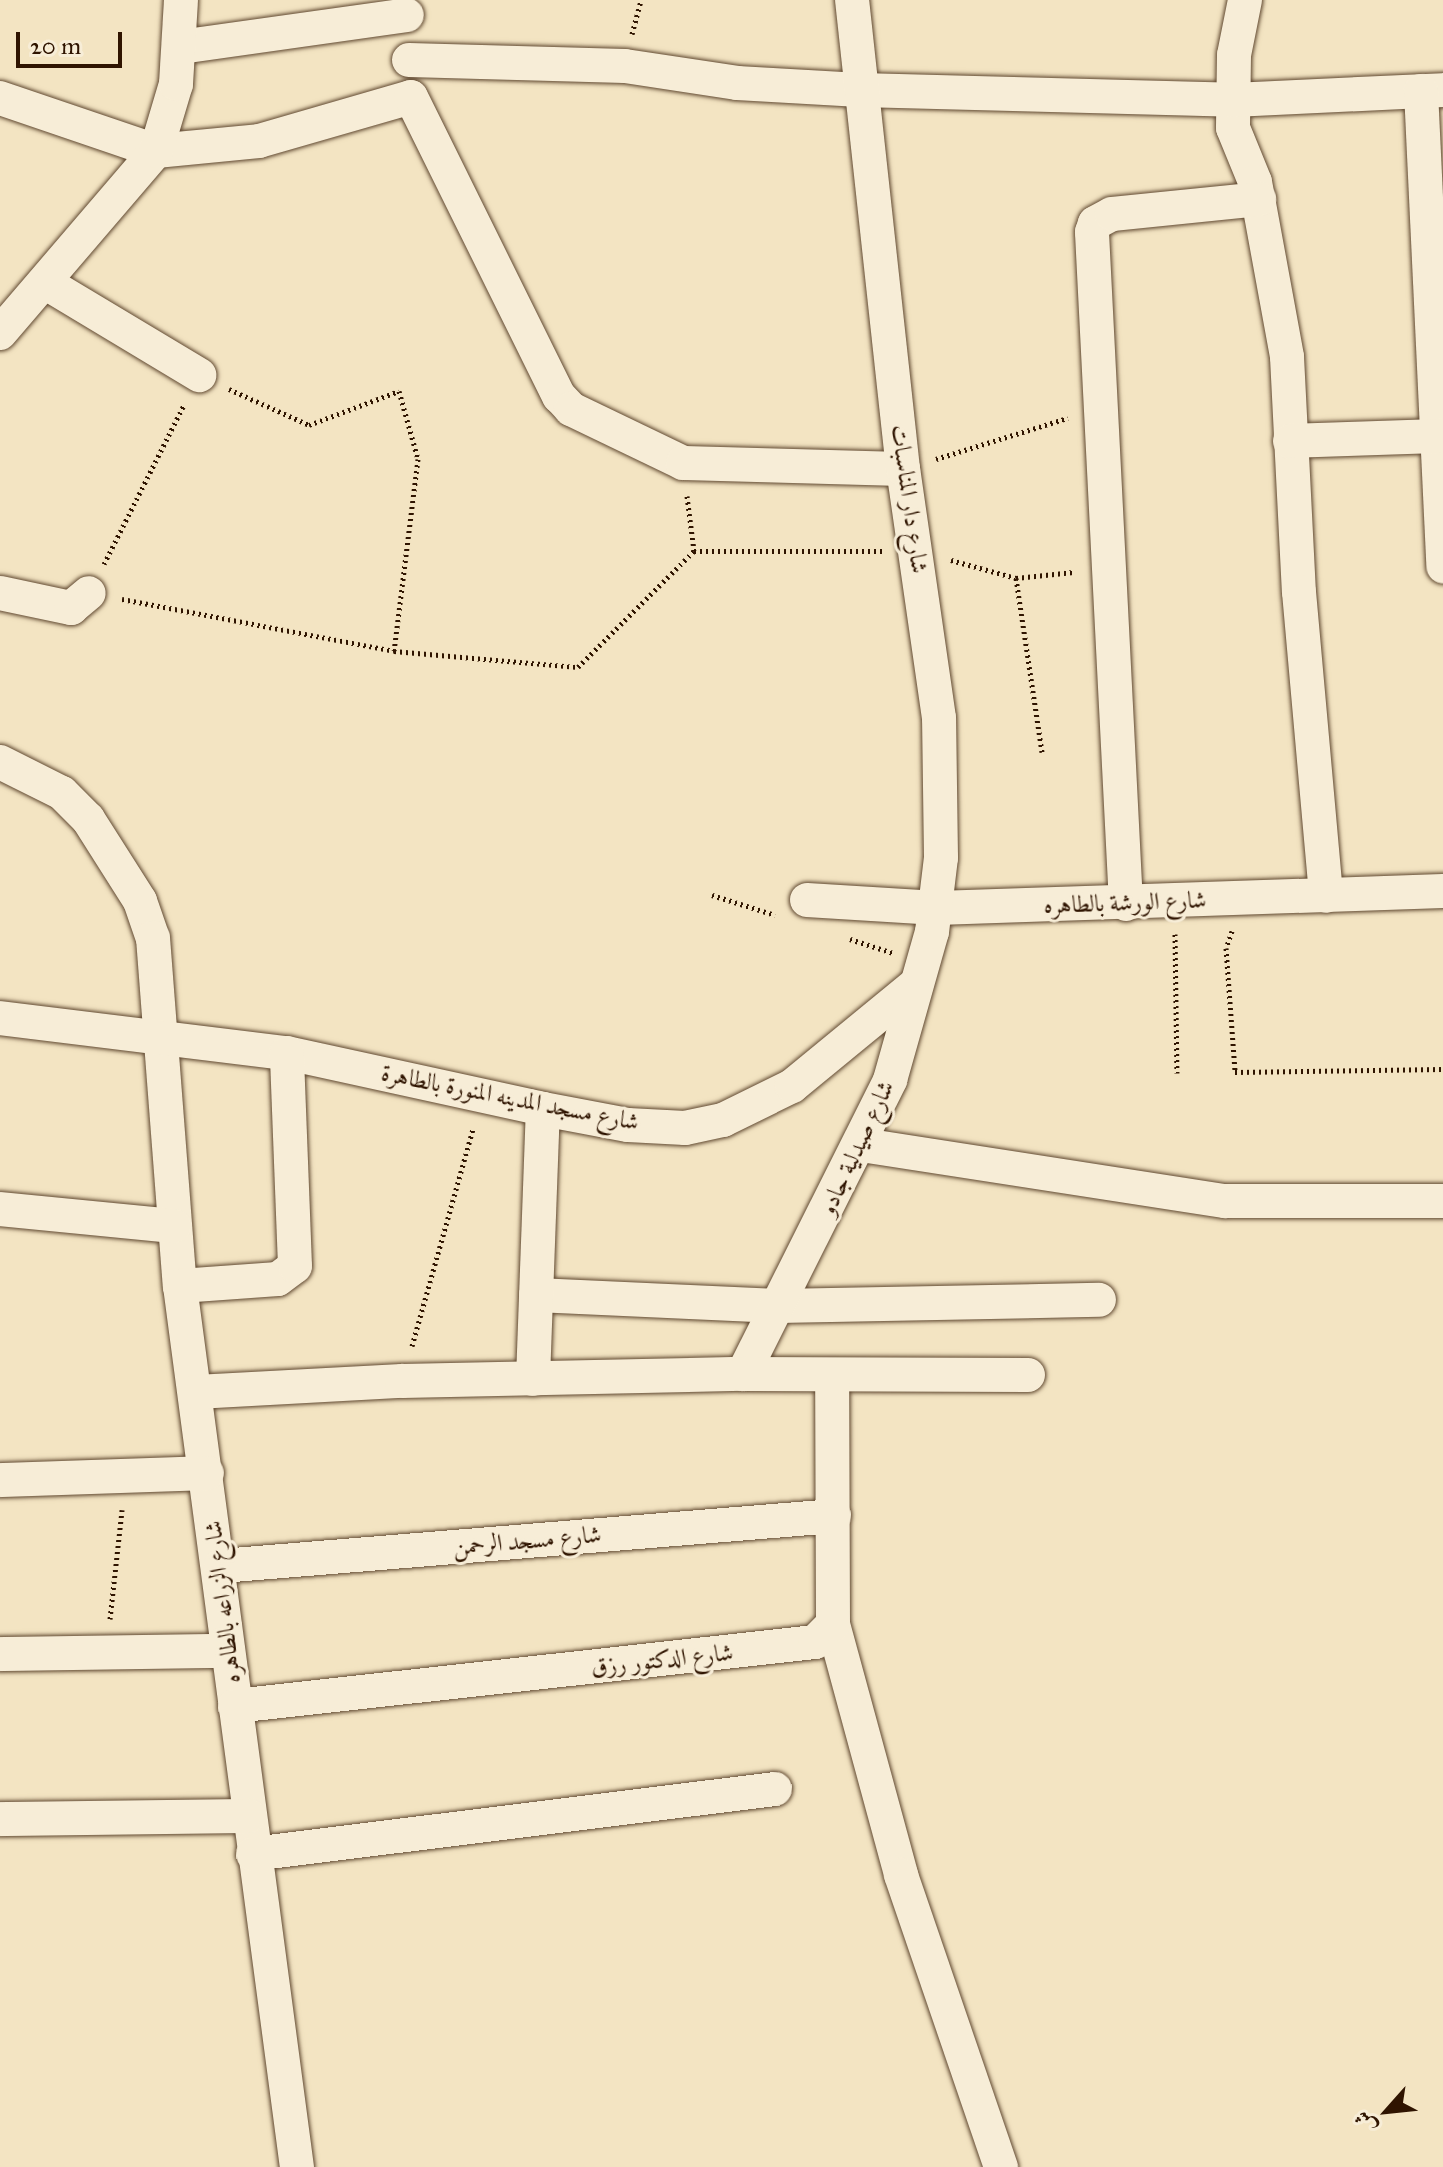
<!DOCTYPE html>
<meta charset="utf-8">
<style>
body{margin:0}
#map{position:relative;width:1443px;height:2167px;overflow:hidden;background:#f3e4c2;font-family:"IM FELL Great Primer",Amiri,serif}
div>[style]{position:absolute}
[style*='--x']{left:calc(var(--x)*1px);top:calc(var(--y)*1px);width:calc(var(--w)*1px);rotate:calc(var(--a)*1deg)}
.path>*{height:5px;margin-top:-2.5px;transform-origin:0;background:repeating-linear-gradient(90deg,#2f1400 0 2px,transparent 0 6px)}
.roads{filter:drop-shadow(0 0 2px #604830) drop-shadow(0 0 2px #604830)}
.street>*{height:34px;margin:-17px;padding:0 17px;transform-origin:17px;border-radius:17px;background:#f7edd7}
span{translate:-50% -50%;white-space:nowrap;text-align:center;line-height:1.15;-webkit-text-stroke:6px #f7edd7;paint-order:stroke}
.street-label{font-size:24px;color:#2f1400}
.north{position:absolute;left:1347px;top:2071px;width:80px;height:80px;-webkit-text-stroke:6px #f7edd7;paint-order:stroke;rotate:243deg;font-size:22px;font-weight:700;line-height:32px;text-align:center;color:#2f1400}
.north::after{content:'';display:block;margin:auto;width:28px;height:36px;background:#2f1400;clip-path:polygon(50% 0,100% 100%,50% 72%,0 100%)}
.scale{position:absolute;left:16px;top:32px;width:106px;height:36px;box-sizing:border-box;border:4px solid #2f1400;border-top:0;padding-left:10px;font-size:24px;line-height:28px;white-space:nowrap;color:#2f1400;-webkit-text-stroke:6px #f7edd7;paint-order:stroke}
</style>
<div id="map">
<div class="path">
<div style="--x:632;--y:34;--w:35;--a:-75"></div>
<div style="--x:229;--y:389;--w:88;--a:24.2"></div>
<div style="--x:309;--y:425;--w:96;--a:-20.7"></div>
<div style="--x:399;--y:391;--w:71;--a:74.4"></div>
<div style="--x:418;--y:459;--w:193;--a:97.1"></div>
<div style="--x:936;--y:459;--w:138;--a:-17.3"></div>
<div style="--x:687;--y:496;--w:55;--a:82.7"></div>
<div style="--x:951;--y:560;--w:67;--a:15.5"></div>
<div style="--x:1016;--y:578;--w:58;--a:-5.9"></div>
<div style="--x:104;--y:564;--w:178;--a:-63.3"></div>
<div style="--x:1016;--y:578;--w:176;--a:81.5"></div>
<div style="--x:122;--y:599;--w:277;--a:10.8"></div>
<div style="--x:394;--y:651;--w:185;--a:5"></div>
<div style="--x:578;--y:667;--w:164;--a:-45"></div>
<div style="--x:694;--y:551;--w:188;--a:0"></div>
<div style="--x:712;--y:895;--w:66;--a:17.6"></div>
<div style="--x:1232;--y:931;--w:18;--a:109"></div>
<div style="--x:1226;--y:948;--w:124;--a:85.8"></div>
<div style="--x:1235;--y:1072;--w:208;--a:-0.8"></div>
<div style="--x:1175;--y:934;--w:139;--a:89.2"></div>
<div style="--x:850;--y:939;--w:45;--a:18"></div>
<div style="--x:412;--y:1346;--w:225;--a:-74.3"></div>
<div style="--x:110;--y:1619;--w:110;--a:-83.7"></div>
</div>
<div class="roads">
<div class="street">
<div style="--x:1245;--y:0;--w:56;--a:101.3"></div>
<div style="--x:1234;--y:55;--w:73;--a:90.8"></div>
<div style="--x:1233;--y:128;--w:58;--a:67.8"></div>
<div style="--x:1255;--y:182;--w:178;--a:79.6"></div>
<div style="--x:1287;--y:357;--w:235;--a:87.1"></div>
<div style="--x:1299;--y:592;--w:305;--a:84.9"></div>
<div style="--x:180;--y:47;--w:229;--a:-8"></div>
<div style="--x:409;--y:60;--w:216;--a:1.6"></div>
<div style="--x:625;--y:66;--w:113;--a:8.6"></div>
<div style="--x:737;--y:83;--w:123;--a:3.3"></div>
<div style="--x:860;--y:90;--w:373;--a:1.5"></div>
<div style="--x:1233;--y:100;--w:210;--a:-2.7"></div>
<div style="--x:1421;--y:91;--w:476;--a:87.3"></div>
<div style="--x:0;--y:98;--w:165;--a:18.8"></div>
<div style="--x:156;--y:151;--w:103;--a:-5.5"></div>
<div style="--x:259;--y:141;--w:158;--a:-16.1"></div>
<div style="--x:411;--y:97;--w:334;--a:63.7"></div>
<div style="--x:559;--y:396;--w:18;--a:47"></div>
<div style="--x:571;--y:409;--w:124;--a:25.7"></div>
<div style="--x:683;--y:463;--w:220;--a:1.6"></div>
<div style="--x:46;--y:283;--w:179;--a:31"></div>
<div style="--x:0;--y:333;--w:240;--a:-49.4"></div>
<div style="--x:156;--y:151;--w:70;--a:-73.4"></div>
<div style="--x:176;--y:84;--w:84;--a:-86.6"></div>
<div style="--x:1290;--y:441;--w:153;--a:-1.9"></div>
<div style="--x:0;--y:593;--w:73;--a:11.9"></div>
<div style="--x:71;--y:608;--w:23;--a:-40"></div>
<div style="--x:0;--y:762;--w:69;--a:26.6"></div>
<div style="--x:62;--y:793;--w:37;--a:45"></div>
<div style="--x:88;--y:819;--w:97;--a:57.6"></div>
<div style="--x:140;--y:901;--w:39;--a:71"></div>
<div style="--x:153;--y:938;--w:349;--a:85.6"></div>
<div style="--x:180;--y:1286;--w:889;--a:82.44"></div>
<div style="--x:807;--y:900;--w:130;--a:3.5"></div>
<div style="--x:937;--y:908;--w:506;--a:-1.92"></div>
<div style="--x:1126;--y:904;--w:673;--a:-92.9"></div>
<div style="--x:1092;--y:232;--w:9;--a:-72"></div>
<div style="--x:1095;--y:223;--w:19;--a:-28"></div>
<div style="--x:1112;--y:214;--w:148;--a:-5.8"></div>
<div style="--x:0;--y:1018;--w:289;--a:7"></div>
<div style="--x:287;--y:1053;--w:262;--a:12.3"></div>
<div style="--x:543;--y:1109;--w:86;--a:10.7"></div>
<div style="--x:628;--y:1125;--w:57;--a:3"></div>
<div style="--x:685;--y:1128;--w:39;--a:-12"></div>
<div style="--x:723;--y:1120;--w:77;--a:-26.2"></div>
<div style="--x:792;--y:1086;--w:161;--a:-39.4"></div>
<div style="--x:862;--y:1145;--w:367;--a:8.8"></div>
<div style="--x:1225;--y:1201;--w:218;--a:0"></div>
<div style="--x:0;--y:1209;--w:175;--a:5.6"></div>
<div style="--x:180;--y:1286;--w:98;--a:-4.1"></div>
<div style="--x:278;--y:1279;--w:21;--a:-37"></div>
<div style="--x:295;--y:1266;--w:213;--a:-92.2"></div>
<div style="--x:536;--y:1295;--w:242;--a:2.6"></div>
<div style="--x:778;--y:1306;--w:321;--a:-1.1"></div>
<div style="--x:743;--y:1374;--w:329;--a:-63.4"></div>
<div style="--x:890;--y:1080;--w:154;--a:-74.2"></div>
<div style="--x:932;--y:932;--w:75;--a:-83.1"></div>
<div style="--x:941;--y:858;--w:140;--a:-90.8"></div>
<div style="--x:939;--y:718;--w:252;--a:-98.2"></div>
<div style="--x:903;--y:469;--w:472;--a:-96.2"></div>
<div style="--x:533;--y:1379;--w:270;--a:-87.9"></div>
<div style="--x:196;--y:1392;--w:206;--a:-3.1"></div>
<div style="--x:402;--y:1381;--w:341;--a:-1.2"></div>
<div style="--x:743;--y:1374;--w:285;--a:0.2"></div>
<div style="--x:0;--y:1480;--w:207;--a:-1.9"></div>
<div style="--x:221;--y:1566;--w:615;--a:-4.66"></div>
<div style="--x:833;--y:1624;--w:260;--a:74.8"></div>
<div style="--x:901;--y:1875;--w:309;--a:71.1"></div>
<div style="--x:0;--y:1654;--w:228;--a:-0.8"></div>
<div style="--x:235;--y:1706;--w:584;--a:-6.3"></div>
<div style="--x:815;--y:1642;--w:25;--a:-45"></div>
<div style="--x:833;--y:1624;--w:248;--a:-90.2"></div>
<div style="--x:0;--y:1819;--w:249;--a:-0.7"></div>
<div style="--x:253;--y:1854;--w:526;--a:-7.1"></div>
</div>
</div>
<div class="street-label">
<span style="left:909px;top:499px;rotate:82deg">شارع دار المناسبات</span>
<span style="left:1125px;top:903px;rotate:-2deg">شارع الورشة بالطاهره</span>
<span style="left:510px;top:1098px;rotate:11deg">شارع مسجد المدينه المنورة بالطاهرة</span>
<span style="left:857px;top:1148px;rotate:-65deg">شارع صيدلية جادو</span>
<span style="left:527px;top:1541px;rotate:-5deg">شارع مسجد الرحمن</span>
<span style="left:223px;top:1602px;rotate:-97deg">شارع الزراعه بالطاهره</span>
<span style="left:662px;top:1660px;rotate:-6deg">شارع الدكتور رزق</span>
</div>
<div class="north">ش</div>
<div class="scale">20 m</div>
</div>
